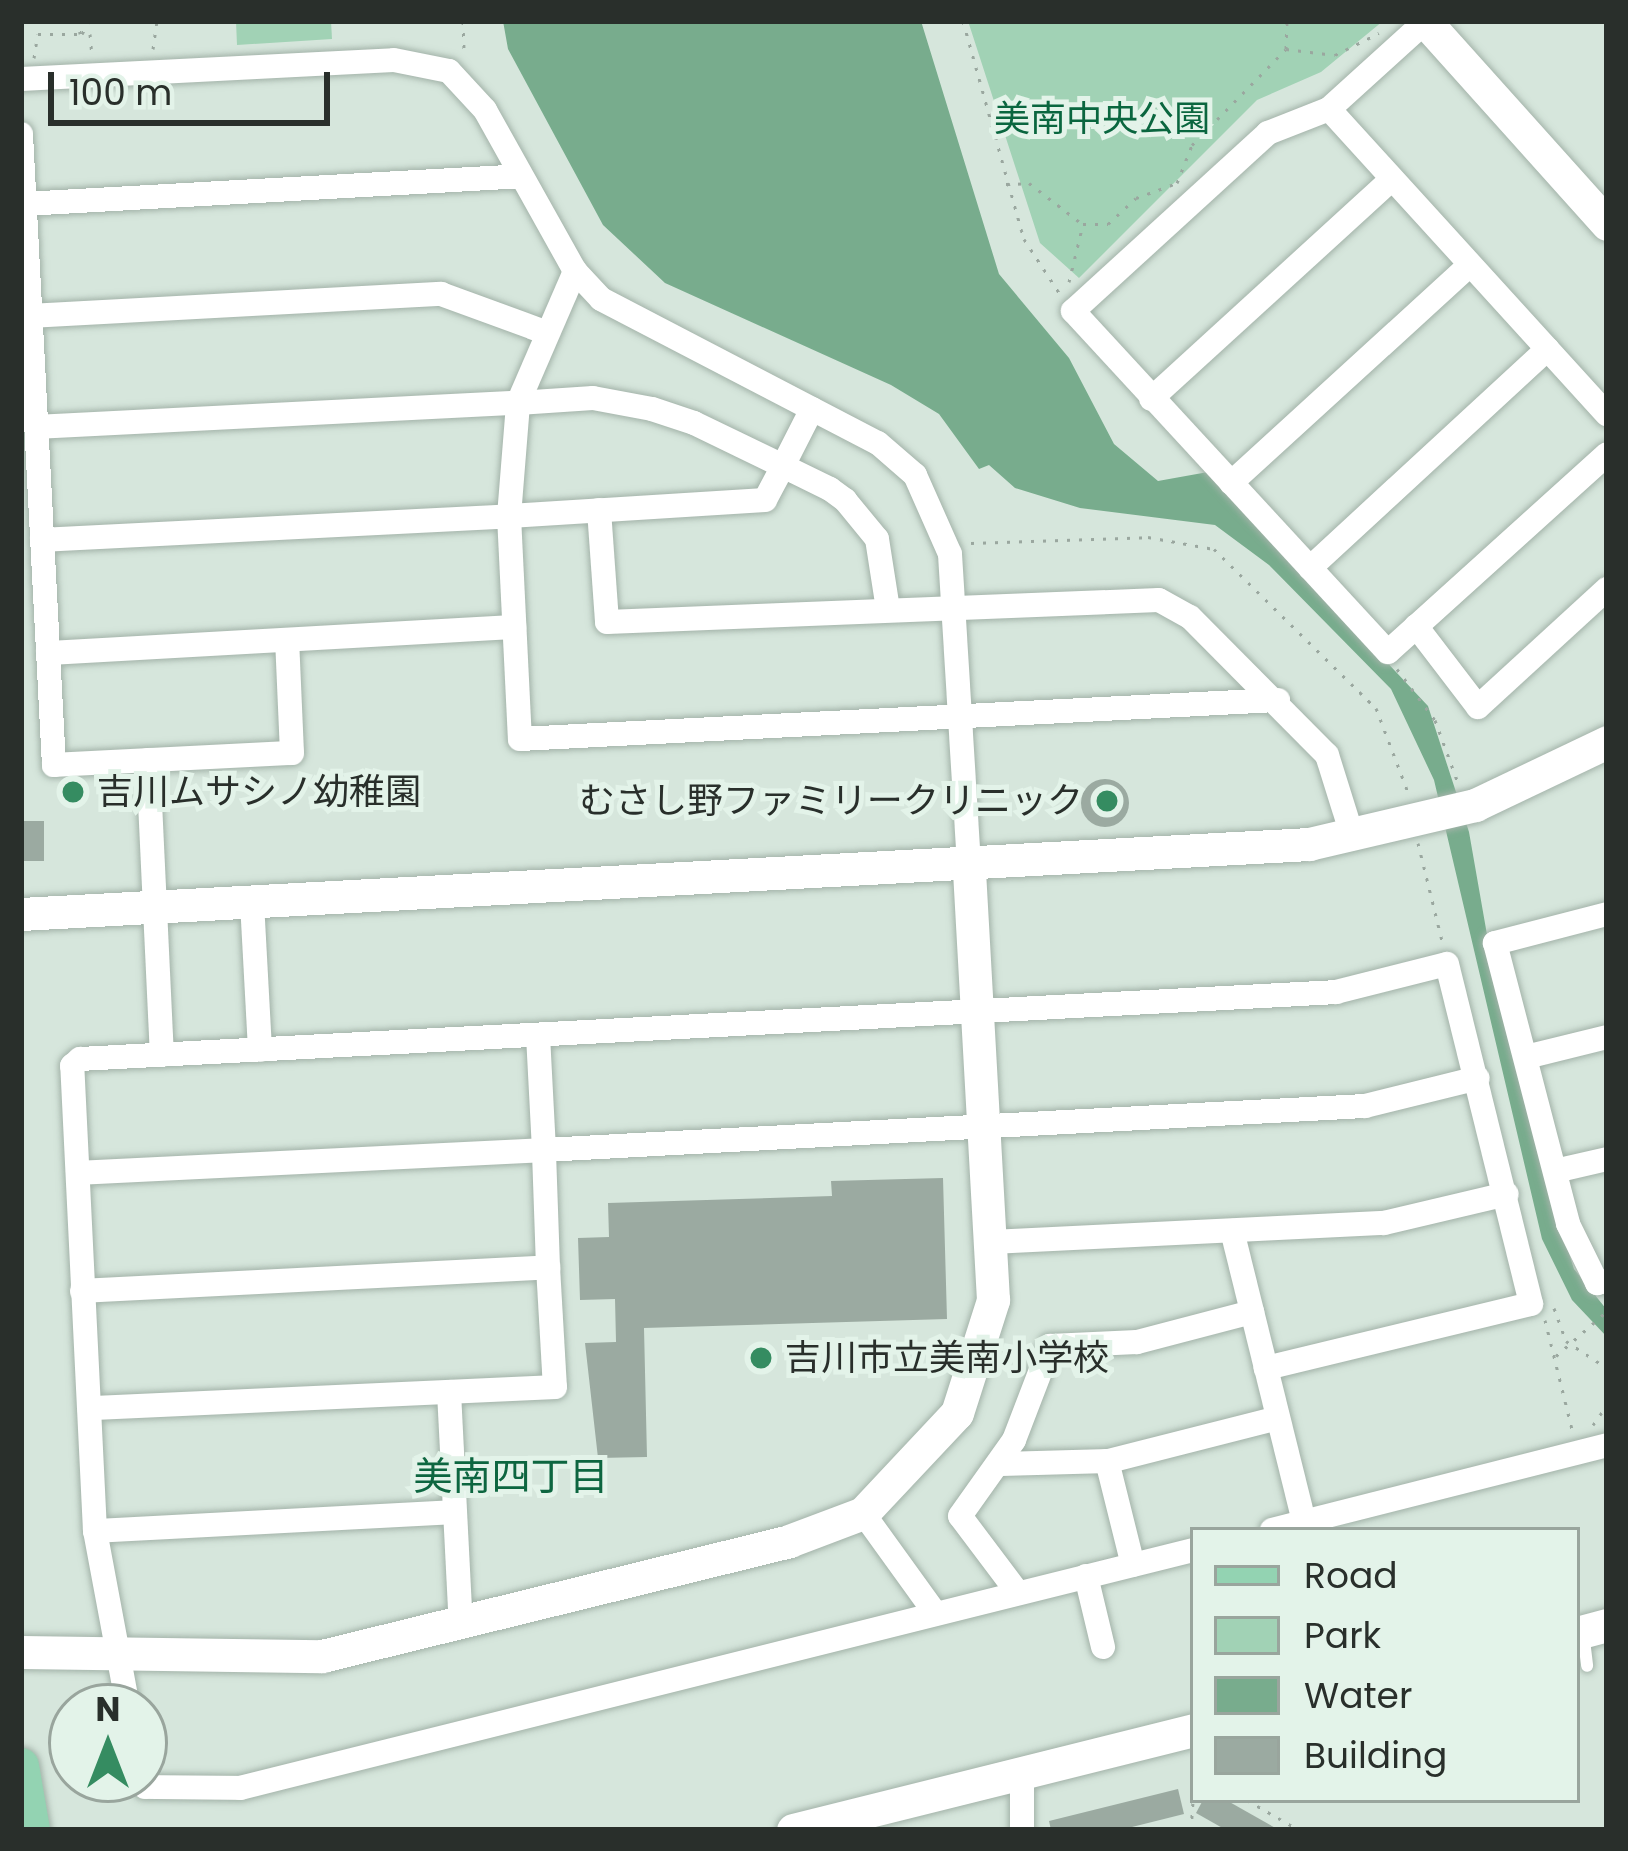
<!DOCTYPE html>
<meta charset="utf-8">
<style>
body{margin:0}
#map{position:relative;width:1628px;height:1851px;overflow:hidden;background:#d6e6dc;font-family:Poppins,"Noto Sans JP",sans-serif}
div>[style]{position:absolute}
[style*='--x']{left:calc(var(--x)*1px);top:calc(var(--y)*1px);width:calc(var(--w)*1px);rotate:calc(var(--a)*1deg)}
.green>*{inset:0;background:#a1d2b5}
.water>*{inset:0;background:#78ac8d}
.building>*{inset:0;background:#9baaa1;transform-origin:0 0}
.round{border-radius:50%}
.path>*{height:3px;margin-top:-1.5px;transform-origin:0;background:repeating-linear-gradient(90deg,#9aa79f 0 3px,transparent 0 12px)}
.roads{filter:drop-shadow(0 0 3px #a3b3a9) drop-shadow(0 0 3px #a3b3a9)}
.lane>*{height:12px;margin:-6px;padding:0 6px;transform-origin:6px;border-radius:6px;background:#fff}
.street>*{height:24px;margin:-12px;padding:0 12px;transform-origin:12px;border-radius:12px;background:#fff}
.secondary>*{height:33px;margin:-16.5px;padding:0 16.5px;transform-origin:16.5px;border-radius:16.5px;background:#fff}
.primary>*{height:36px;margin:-18px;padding:0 18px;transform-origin:18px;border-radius:18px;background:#93d3b2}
.dots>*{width:33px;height:33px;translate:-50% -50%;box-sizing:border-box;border:6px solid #e3f3e9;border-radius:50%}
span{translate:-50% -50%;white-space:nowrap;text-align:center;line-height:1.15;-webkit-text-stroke:10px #e3f3e9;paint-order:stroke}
.park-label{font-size:36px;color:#0a663f}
.poi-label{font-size:36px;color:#292f2b}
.left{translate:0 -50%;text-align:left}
.right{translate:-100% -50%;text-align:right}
.neighbourhood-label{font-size:39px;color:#0d6640}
.frame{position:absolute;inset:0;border:24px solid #292f2b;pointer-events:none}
.legend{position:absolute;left:1190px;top:1527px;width:390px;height:276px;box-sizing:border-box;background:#e3f3e9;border:3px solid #99a59d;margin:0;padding:15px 21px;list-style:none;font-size:36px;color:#292f2b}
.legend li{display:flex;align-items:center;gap:24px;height:60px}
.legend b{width:60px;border:3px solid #99a59d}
.north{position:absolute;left:48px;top:1683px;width:120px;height:120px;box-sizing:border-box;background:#e3f3e9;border:3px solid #99a59d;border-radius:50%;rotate:0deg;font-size:33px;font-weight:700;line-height:48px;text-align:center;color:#292f2b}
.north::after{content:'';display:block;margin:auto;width:42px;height:54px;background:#358c61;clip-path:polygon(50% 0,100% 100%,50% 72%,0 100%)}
.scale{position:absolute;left:48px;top:72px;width:282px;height:54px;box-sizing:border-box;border:6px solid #292f2b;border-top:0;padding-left:15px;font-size:36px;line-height:42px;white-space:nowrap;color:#292f2b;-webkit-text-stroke:9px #e3f3e9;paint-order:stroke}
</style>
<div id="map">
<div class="green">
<div style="clip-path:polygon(236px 21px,331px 21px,332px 39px,237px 45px)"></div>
<div style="clip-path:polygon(968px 21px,1330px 22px,1383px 21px,1321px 72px,1257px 100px,1079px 278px,1040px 243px)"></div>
</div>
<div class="water">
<div style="clip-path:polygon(503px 21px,921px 21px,999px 274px,1069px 358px,1114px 444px,1158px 481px,1208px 472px,1428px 706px,1469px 832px,1496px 986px,1556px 1213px,1574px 1269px,1607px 1310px,1607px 1337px,1572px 1300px,1542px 1239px,1434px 780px,1391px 689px,1269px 565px,1215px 525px,1080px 508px,1015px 488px,989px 465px,979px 469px,939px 414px,891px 385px,665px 283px,603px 225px,508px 49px)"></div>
</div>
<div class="building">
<div class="round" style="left:1081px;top:779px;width:48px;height:48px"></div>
<div style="left:21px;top:821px;width:23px;height:40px"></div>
<div style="clip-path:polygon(943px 1178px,947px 1319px,644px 1328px,647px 1457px,598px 1458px,585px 1343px,616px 1342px,615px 1299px,580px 1300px,578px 1238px,609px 1237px,608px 1203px,832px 1196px,831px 1181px)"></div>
<div style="clip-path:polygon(1178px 1789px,1184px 1814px,1120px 1830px,1051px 1830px,1049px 1821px)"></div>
<div style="clip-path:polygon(1203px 1800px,1226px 1800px,1279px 1830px,1226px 1830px,1196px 1813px)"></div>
</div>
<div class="path">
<div style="--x:463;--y:21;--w:34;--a:88"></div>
<div style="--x:963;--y:21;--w:226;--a:74.4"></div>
<div style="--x:1024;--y:239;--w:66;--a:56.8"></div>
<div style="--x:82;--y:34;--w:15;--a:-62"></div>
<div style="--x:90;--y:34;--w:22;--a:85"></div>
<div style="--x:153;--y:49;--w:28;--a:-82"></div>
<div style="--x:1286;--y:49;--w:28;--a:-88"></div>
<div style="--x:34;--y:58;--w:24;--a:-81"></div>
<div style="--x:38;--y:34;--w:42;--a:0"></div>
<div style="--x:80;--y:34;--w:13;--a:-94"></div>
<div style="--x:1006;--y:184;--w:23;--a:-2"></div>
<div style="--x:1029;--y:183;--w:66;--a:37.6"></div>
<div style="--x:1069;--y:282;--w:60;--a:-76.4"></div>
<div style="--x:1083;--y:224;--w:25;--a:0"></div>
<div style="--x:1108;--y:224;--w:38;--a:-43"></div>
<div style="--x:1136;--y:198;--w:44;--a:-20.1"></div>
<div style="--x:1177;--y:183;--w:41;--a:-68.5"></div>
<div style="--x:1192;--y:145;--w:134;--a:-45.6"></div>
<div style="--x:1286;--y:49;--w:49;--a:7"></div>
<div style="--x:1335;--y:55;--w:49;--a:-26.6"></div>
<div style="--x:971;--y:543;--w:177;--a:-1.9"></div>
<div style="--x:1148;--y:537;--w:67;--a:10.3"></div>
<div style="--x:1214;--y:549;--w:227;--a:44.5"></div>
<div style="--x:1376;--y:708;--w:93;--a:69.2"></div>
<div style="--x:1397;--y:669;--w:64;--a:53.3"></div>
<div style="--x:1435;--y:720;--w:64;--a:69.9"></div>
<div style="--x:1418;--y:843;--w:105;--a:76.2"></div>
<div style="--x:1554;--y:1308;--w:35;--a:70"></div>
<div style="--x:1566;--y:1341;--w:49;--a:33.4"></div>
<div style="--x:1545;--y:1320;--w:116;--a:76.1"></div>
<div style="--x:1556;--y:1356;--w:68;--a:-41.4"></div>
<div style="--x:1593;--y:1425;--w:24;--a:-55"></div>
<div style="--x:1247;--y:1800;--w:60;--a:30"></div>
<div style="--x:1191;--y:1830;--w:30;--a:-86"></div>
</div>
<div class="roads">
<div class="lane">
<div style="--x:1583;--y:1632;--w:34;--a:83"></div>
</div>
<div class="street">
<div style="--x:1426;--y:21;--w:131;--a:137.8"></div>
<div style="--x:1329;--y:109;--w:66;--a:158.5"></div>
<div style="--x:1268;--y:133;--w:264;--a:137.6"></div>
<div style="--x:1073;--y:311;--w:464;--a:47.3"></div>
<div style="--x:1388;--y:652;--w:295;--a:-42.1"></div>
<div style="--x:21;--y:79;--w:373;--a:-2.9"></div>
<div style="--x:394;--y:60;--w:56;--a:11.3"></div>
<div style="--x:449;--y:71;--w:53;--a:47.3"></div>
<div style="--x:485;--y:110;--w:184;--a:60.8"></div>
<div style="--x:575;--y:271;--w:38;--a:47"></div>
<div style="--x:601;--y:299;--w:312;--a:27.5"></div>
<div style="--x:878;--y:443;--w:49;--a:40.9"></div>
<div style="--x:915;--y:475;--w:86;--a:66.1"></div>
<div style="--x:950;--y:554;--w:311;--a:86.5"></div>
<div style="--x:1329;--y:109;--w:413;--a:47.7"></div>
<div style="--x:21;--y:134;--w:632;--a:87.01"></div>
<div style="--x:54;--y:765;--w:238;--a:-2.9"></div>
<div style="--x:292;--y:753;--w:113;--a:-92.5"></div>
<div style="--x:24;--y:204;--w:497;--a:-3.2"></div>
<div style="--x:29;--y:316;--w:413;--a:-3.1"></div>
<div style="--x:441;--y:294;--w:111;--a:20.1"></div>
<div style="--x:1151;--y:399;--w:326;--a:-42.4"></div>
<div style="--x:812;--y:409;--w:64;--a:117"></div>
<div style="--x:783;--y:466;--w:38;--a:118"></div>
<div style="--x:765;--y:500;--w:256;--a:176.4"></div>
<div style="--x:509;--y:516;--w:113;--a:-85.4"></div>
<div style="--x:518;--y:403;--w:75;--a:-3.8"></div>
<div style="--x:593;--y:398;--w:60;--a:10.6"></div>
<div style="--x:652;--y:409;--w:44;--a:18.4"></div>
<div style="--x:694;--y:423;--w:99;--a:25.8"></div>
<div style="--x:783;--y:466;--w:52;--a:26.1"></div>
<div style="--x:830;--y:489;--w:19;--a:36"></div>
<div style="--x:845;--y:500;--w:50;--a:50.6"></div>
<div style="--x:877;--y:539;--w:71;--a:81.1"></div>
<div style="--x:37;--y:427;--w:482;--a:-2.9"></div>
<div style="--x:518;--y:403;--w:144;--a:-66.6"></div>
<div style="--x:1231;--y:483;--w:323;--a:-42.4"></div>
<div style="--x:599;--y:510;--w:112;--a:85.9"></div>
<div style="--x:607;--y:622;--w:552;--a:-2.28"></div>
<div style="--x:1159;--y:600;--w:35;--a:29"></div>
<div style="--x:1190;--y:617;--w:194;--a:45.2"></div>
<div style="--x:1327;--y:755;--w:87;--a:72.6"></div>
<div style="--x:42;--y:540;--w:468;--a:-2.9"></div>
<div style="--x:509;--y:516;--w:223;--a:87.2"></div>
<div style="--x:520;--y:739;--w:759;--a:-2.95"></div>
<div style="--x:1310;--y:568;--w:323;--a:-42.7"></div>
<div style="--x:1416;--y:626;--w:102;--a:52.6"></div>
<div style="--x:1478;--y:707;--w:175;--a:-42.5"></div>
<div style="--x:48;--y:653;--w:467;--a:-3.2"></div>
<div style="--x:148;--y:760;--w:295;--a:87.3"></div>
<div style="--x:252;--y:902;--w:148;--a:86.9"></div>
<div style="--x:1607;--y:914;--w:116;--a:165.5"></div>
<div style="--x:1495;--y:943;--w:290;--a:75.4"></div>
<div style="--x:1568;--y:1224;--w:66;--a:63.8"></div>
<div style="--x:1597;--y:1283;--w:10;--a:-11"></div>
<div style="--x:1526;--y:1057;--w:83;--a:-13.9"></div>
<div style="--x:1555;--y:1171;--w:53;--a:-13"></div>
<div style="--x:78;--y:1173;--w:467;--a:-2.8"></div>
<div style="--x:544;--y:1150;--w:115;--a:-93"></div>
<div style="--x:993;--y:1242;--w:391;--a:-2.8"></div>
<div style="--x:1384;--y:1223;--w:126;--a:-13.3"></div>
<div style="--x:548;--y:1267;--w:117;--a:-92"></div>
<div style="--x:544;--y:1150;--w:822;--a:-3.07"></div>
<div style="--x:1365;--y:1106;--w:116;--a:-13.9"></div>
<div style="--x:82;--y:1291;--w:467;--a:-2.9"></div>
<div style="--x:548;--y:1267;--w:120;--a:86.7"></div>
<div style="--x:555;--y:1387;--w:466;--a:177.4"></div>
<div style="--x:1266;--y:1368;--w:159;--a:76.1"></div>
<div style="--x:449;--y:1392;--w:233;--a:87.1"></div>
<div style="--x:1107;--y:1461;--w:107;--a:76"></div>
<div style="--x:1001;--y:1464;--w:108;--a:-1.6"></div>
<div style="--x:1109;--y:1461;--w:174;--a:-14.3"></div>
<div style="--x:863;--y:1513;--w:123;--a:54.2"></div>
<div style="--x:1272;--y:1530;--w:346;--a:-14.2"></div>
<div style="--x:95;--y:1531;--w:359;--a:-3"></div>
<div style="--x:1086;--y:1576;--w:73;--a:76.5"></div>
<div style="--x:1018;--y:1593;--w:96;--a:-127"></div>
<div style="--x:960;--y:1516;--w:93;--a:-54.6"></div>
<div style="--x:1014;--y:1440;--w:101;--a:-69"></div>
<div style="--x:1050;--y:1346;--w:87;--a:-2.6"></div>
<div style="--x:1137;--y:1342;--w:119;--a:-14.6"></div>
<div style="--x:128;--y:1707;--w:179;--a:-100.6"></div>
<div style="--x:95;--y:1531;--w:466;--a:-92.8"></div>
<div style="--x:72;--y:1066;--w:11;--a:-41"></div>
<div style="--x:80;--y:1059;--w:1258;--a:-3.05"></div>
<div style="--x:1336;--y:992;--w:114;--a:-14.2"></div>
<div style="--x:1447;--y:964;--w:350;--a:76.1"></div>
<div style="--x:1531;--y:1304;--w:273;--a:166.4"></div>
<div style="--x:1266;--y:1368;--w:141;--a:-103.9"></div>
<div style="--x:1022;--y:1774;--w:56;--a:90"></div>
<div style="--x:143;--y:1779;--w:8;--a:76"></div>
<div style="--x:145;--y:1787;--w:95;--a:0.6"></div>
<div style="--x:240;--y:1788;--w:982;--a:-14.02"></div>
</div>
<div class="secondary">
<div style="--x:1425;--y:21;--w:273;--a:48.1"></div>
<div style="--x:21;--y:914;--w:1290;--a:-3.11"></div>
<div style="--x:1309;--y:844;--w:171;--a:-13.2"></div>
<div style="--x:1475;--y:805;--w:146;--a:-25.5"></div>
<div style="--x:1577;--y:1633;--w:31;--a:-15"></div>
<div style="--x:21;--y:1652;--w:301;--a:0.8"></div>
<div style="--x:322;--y:1656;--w:481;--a:-13.8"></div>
<div style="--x:789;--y:1541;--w:79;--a:-20.7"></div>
<div style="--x:863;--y:1513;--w:137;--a:-46.8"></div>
<div style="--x:957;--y:1413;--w:119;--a:-72.3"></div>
<div style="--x:993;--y:1300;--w:437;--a:-93.2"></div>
<div style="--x:793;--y:1830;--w:412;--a:-14"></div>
</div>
<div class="primary">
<div style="--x:21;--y:1766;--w:65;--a:80.2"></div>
</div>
</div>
<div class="dots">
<div style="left:73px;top:792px;background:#358c61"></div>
<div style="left:1107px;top:801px;background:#358c61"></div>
<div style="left:761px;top:1358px;background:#358c61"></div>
</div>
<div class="park-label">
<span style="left:1102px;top:119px">美南中央公園</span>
</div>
<div class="poi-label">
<span class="left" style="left:97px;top:792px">吉川ムサシノ幼稚園</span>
<span class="right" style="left:1083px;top:801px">むさし野ファミリークリニック</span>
<span class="left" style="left:785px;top:1358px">吉川市立美南小学校</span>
</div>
<div class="neighbourhood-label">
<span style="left:511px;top:1477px">美南四丁目</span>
</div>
<div class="frame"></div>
<ul class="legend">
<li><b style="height:15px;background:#93d3b2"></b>Road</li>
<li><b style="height:33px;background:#a1d2b5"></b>Park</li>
<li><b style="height:33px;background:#78ac8d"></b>Water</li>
<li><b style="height:33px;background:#9baaa1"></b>Building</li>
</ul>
<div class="north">N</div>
<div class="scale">100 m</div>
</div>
